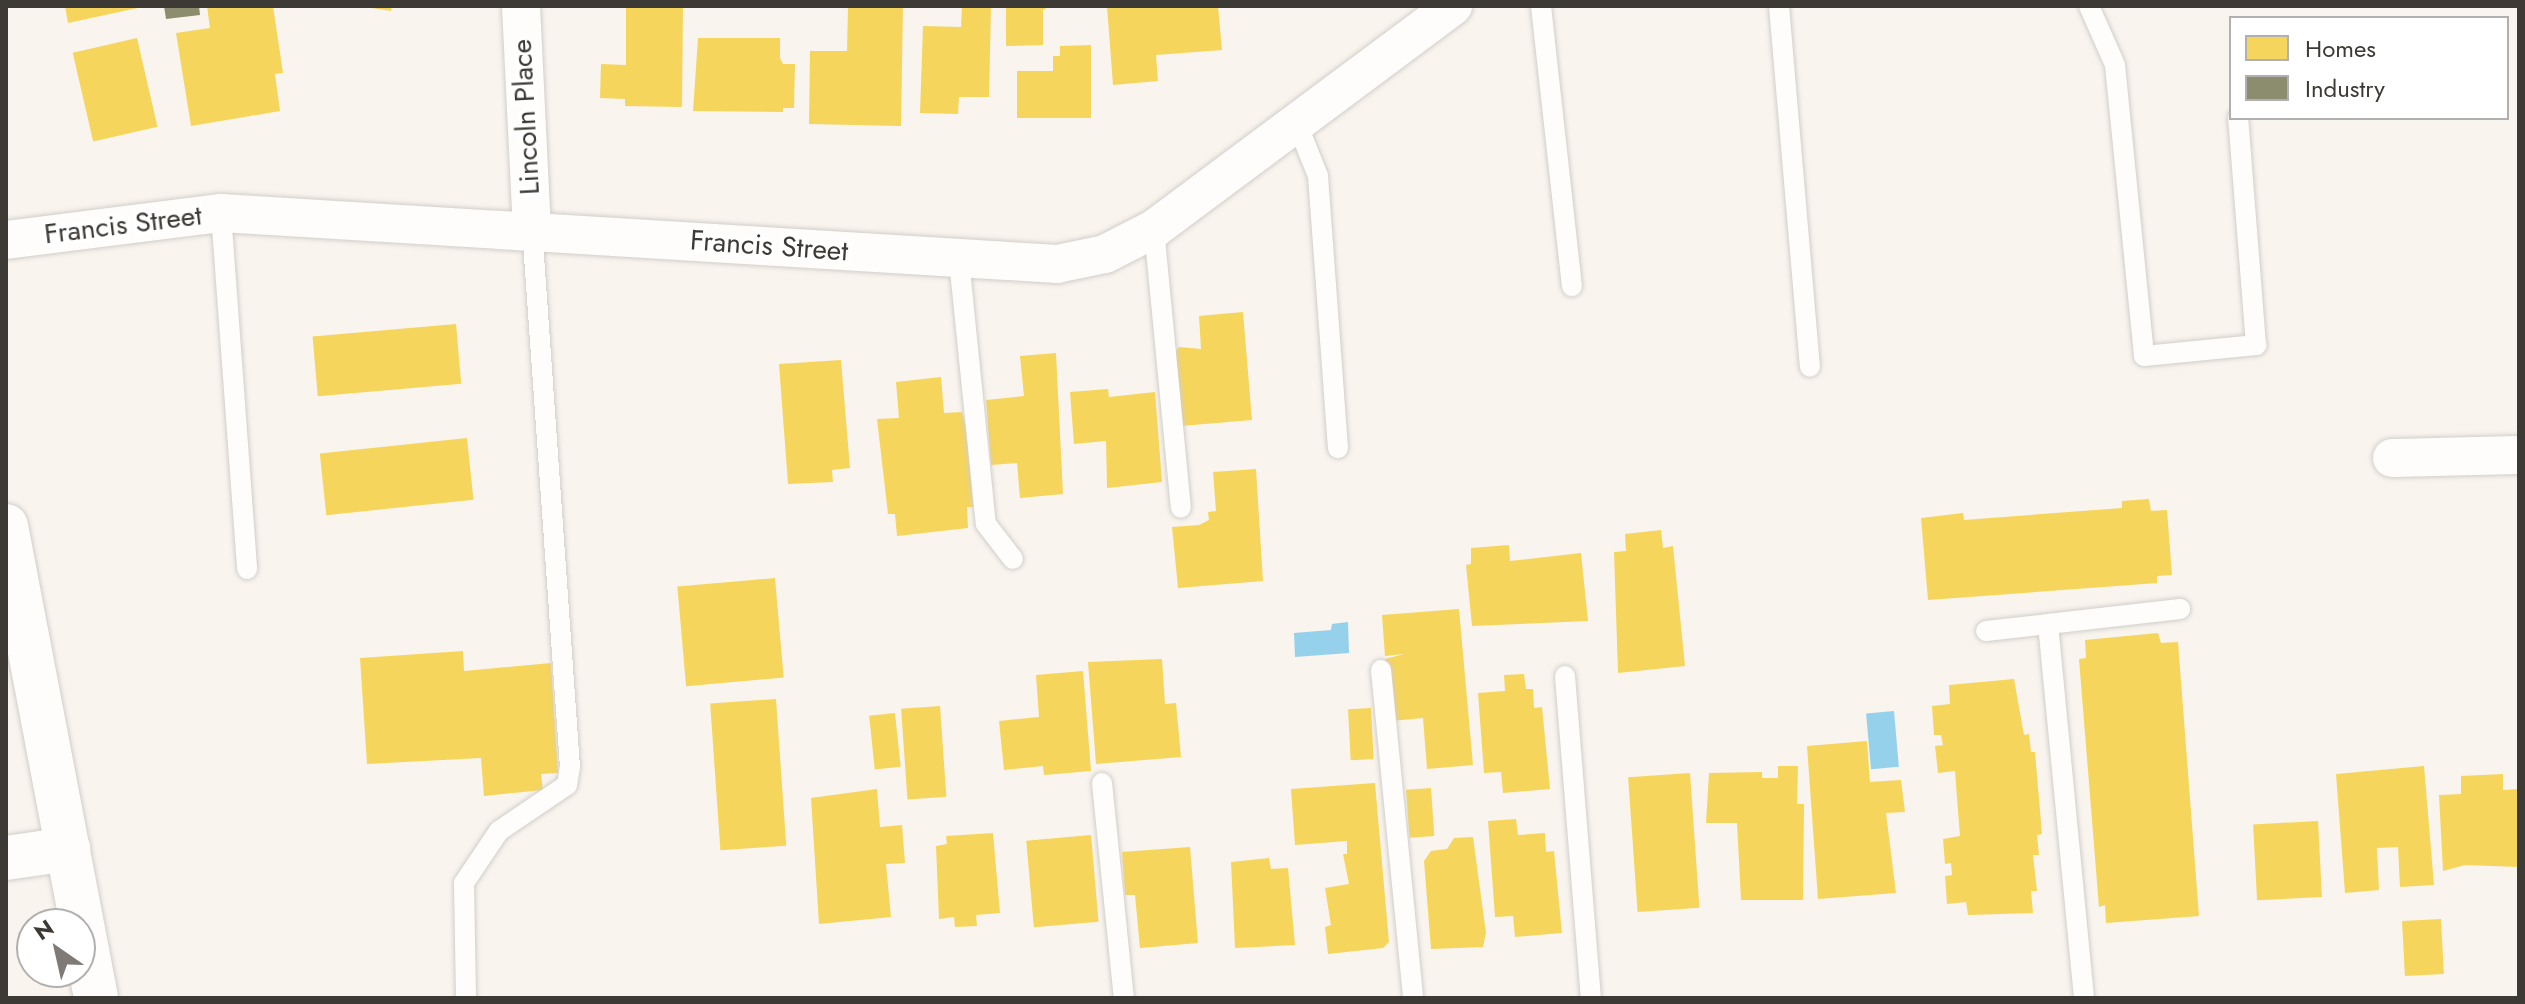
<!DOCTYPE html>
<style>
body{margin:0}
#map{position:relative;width:2525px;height:1004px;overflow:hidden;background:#f9f4ee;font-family:Jost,sans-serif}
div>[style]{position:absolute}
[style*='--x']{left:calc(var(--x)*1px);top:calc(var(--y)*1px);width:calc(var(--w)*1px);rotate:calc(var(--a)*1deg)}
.water>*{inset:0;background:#96d1ec;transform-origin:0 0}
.homes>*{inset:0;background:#f6d55c;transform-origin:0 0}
.industry>*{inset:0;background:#8c8c6e}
.roads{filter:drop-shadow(0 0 2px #d1cec9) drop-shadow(0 0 2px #d1cec9)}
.lane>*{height:20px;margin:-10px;padding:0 10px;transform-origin:10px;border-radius:10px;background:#fefdfc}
.street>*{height:38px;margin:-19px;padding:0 19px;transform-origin:19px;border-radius:19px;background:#fefdfc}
.secondary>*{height:44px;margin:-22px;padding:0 22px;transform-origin:22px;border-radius:22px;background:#fefdfc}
.primary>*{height:44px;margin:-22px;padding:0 22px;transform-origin:22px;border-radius:22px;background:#fefdfc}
span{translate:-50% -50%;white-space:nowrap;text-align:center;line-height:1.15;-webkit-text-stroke:8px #fff;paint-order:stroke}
.street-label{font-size:28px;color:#3d3935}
.frame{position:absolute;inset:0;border:8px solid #3d3935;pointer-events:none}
.legend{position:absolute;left:2229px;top:16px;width:280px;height:104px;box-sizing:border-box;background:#fff;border:2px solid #b1b0ae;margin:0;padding:10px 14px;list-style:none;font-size:24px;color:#3d3935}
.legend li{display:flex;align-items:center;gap:16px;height:40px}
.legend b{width:40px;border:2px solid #b1b0ae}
.north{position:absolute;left:16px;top:908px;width:80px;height:80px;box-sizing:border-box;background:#fff;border:2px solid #b1b0ae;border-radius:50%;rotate:326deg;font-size:22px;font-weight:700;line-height:32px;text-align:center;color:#3d3935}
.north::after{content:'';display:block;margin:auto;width:28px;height:36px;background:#7f7a76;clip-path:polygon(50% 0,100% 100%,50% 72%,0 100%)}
</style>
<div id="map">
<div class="water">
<div style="clip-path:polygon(1348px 622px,1349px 653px,1295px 657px,1294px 633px,1331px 630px,1332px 624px)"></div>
<div style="left:1894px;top:711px;width:56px;height:28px;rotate:85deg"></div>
</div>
<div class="homes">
<div style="clip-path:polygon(65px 6px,142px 6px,142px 7px,68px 23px)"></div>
<div style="clip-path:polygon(207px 6px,273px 6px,283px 73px,275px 74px,280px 111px,191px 126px,176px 33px,210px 28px)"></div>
<div style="clip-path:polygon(359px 6px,392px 6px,391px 11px)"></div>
<div style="clip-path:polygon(626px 6px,683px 6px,682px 107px,625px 106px,625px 99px,600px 98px,601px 64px,626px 65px)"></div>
<div style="clip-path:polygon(848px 6px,903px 6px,901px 126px,809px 124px,810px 51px,847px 51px)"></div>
<div style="clip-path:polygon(962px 6px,991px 6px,989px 97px,959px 97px,958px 114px,920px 113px,923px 26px,961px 27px)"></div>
<div style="clip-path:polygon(1006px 6px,1050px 6px,1043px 10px,1043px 45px,1006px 46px)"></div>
<div style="clip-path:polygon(1107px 6px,1218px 6px,1222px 50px,1156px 55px,1158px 81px,1113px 85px)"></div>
<div style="left:137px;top:38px;width:91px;height:66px;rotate:77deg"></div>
<div style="clip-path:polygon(698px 38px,780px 38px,780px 58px,783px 64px,795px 64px,794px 108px,783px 108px,783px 112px,693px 111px)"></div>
<div style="clip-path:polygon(1091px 45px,1091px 118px,1017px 118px,1017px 71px,1053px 71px,1053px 56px,1060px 56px,1060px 46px)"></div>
<div style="clip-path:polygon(1243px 312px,1252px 420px,1181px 426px,1171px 356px,1179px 347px,1201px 349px,1199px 316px)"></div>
<div style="left:456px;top:324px;width:60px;height:144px;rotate:85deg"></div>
<div style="clip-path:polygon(1056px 353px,1063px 494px,1020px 498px,1017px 463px,991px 465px,986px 400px,1024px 396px,1020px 356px)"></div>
<div style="clip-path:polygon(841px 360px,850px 468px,832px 470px,833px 482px,788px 484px,779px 364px)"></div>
<div style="clip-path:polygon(941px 377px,944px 413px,962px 412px,967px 432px,973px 507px,967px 507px,968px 528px,897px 536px,895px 514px,888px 514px,877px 419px,899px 418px,896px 382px)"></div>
<div style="clip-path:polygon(1108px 389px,1109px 397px,1155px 392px,1162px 482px,1107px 488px,1106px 441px,1074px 444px,1070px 392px)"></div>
<div style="left:467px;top:438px;width:62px;height:148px;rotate:84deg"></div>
<div style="clip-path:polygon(1256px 469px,1263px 581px,1178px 588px,1172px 527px,1199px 525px,1209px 520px,1208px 512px,1216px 511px,1213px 472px)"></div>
<div style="clip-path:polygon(2149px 499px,2151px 511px,2167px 510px,2172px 575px,2157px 576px,2157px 583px,1928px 600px,1921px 518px,1963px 513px,1964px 520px,2122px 508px,2122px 501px)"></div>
<div style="clip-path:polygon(1661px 530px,1663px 548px,1673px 546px,1685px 666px,1618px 673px,1614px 552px,1626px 551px,1625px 534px)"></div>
<div style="clip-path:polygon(1509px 545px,1510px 561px,1581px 553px,1588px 621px,1472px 626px,1466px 565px,1471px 564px,1471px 548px)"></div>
<div style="left:775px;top:578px;width:100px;height:98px;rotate:85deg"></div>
<div style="clip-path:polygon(1459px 609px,1473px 765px,1427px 769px,1423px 718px,1391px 721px,1385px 659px,1404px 654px,1385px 656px,1382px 615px)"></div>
<div style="clip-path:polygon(2158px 633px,2161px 643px,2178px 642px,2199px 916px,2106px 923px,2105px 905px,2099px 907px,2079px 659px,2086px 658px,2085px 640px)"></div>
<div style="clip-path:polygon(463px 651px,464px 671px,551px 663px,558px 773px,541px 774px,543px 790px,484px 796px,481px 758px,367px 764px,360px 658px)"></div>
<div style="clip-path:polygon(1162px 659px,1165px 704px,1176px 703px,1181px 757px,1096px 764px,1088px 662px)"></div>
<div style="clip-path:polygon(1083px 671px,1091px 771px,1044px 775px,1043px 766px,1004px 770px,999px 721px,1039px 717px,1036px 675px)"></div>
<div style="clip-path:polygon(1524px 674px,1526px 689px,1533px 689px,1534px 708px,1542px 707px,1550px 789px,1503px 793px,1501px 772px,1484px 773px,1478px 693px,1505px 691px,1504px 675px)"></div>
<div style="clip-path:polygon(2014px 679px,2024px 735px,2029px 734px,2031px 752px,2035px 752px,2042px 834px,2037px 835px,2039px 855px,2033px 855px,2037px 891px,2031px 891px,2033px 913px,1968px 915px,1966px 902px,1947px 904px,1945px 876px,1952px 875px,1951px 863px,1945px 864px,1943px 839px,1960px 836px,1957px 798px,1955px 771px,1938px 773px,1935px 746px,1943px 745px,1941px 735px,1934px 735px,1932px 706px,1950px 704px,1949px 685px)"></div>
<div style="left:776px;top:699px;width:147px;height:66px;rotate:86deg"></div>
<div style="left:940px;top:706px;width:91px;height:39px;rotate:86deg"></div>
<div style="left:1371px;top:708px;width:51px;height:23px;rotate:87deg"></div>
<div style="left:895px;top:713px;width:54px;height:26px;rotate:84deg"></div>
<div style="clip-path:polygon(1867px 741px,1870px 782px,1901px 780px,1905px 812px,1886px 813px,1896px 893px,1818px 899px,1807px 746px)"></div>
<div style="clip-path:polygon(1778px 766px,1798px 766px,1797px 804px,1804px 804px,1803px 900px,1741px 900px,1737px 823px,1706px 823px,1709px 773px,1762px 772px,1762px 778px,1778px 778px)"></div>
<div style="clip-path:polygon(2424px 766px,2434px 885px,2400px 887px,2398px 847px,2377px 848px,2379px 890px,2345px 893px,2336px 774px)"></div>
<div style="left:1690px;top:773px;width:135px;height:62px;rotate:86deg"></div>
<div style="clip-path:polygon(2503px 774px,2503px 790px,2519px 789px,2519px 867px,2465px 865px,2443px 871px,2439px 795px,2461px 794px,2461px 776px)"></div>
<div style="clip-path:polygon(1375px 783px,1389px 942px,1383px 948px,1328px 954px,1325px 927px,1331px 925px,1325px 888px,1349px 884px,1343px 854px,1347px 854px,1347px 841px,1295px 845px,1291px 789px)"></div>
<div style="left:1431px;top:788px;width:48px;height:25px;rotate:86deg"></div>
<div style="clip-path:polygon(877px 789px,880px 827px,902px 825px,905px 863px,886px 864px,891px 917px,819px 924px,811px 798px)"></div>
<div style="clip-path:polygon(1516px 819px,1518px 835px,1545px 833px,1546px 852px,1554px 851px,1562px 933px,1515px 937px,1513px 916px,1495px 917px,1488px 821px)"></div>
<div style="left:2318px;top:821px;width:76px;height:65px;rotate:87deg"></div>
<div style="clip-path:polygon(993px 833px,1000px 913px,976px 915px,977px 926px,955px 927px,954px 917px,939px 919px,936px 846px,947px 844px,946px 836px)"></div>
<div style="left:1091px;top:835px;width:87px;height:65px;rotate:85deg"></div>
<div style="clip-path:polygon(1473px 837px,1486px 933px,1483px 947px,1431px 949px,1424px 861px,1431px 851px,1447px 849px,1454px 838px)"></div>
<div style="clip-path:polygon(1190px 847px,1198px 943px,1140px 948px,1135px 895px,1125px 895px,1122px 852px)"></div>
<div style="clip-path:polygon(1269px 858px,1271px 869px,1288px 868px,1295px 945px,1235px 948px,1231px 862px)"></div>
<div style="left:2441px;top:919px;width:55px;height:39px;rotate:87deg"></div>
</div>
<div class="industry">
<div style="clip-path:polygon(164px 6px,199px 6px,200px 15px,166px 19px)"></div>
</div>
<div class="roads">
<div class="lane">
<div style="--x:1541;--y:6;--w:282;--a:83.7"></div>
<div style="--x:1779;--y:6;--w:362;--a:85.1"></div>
<div style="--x:2089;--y:6;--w:64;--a:66.2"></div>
<div style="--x:2115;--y:65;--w:292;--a:84.3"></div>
<div style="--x:2144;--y:356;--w:113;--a:-5.6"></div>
<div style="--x:2256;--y:345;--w:228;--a:-94.5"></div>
<div style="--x:1296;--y:121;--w:59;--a:68.2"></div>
<div style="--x:1318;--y:176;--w:273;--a:85.8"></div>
<div style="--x:221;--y:213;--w:357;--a:85.8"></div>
<div style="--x:1154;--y:229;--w:280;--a:84.5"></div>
<div style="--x:959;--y:260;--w:265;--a:84.2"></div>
<div style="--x:986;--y:524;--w:44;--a:52.4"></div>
<div style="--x:2048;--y:624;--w:133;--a:-6.5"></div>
<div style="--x:1986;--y:631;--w:62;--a:-6.4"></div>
<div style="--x:2048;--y:624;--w:376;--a:84.5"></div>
<div style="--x:1381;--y:670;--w:330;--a:84.4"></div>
<div style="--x:1565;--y:676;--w:323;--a:85.4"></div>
<div style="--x:1102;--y:783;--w:216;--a:84.2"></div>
<div style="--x:466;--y:998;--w:115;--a:-91"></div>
<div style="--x:464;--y:883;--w:63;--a:-56.1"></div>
<div style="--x:499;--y:831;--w:82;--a:-34.1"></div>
<div style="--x:567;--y:785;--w:18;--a:-81"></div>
<div style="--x:570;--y:767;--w:540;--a:-94.03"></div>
</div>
<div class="street">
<div style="--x:521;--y:6;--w:222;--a:87.2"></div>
<div style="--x:6;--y:240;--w:217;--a:-7.2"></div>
<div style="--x:221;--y:213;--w:838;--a:3.49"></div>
<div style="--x:1057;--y:264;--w:49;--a:-11.8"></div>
<div style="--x:1105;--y:254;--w:55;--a:-27"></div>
<div style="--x:1154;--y:229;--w:373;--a:-36.7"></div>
<div style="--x:2392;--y:458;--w:127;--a:-1.4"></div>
</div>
<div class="secondary">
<div style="--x:6;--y:858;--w:63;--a:-8.3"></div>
</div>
<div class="primary">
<div style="--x:6;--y:526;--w:481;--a:79.2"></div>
</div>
</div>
<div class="street-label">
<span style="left:526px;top:117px;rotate:-93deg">Lincoln Place</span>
<span style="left:123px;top:225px;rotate:-7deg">Francis Street</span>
<span style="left:769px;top:246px;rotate:4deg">Francis Street</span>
</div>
<div class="frame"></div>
<ul class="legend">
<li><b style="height:22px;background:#f6d55c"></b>Homes</li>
<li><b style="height:22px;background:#8c8c6e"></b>Industry</li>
</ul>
<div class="north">N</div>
</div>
